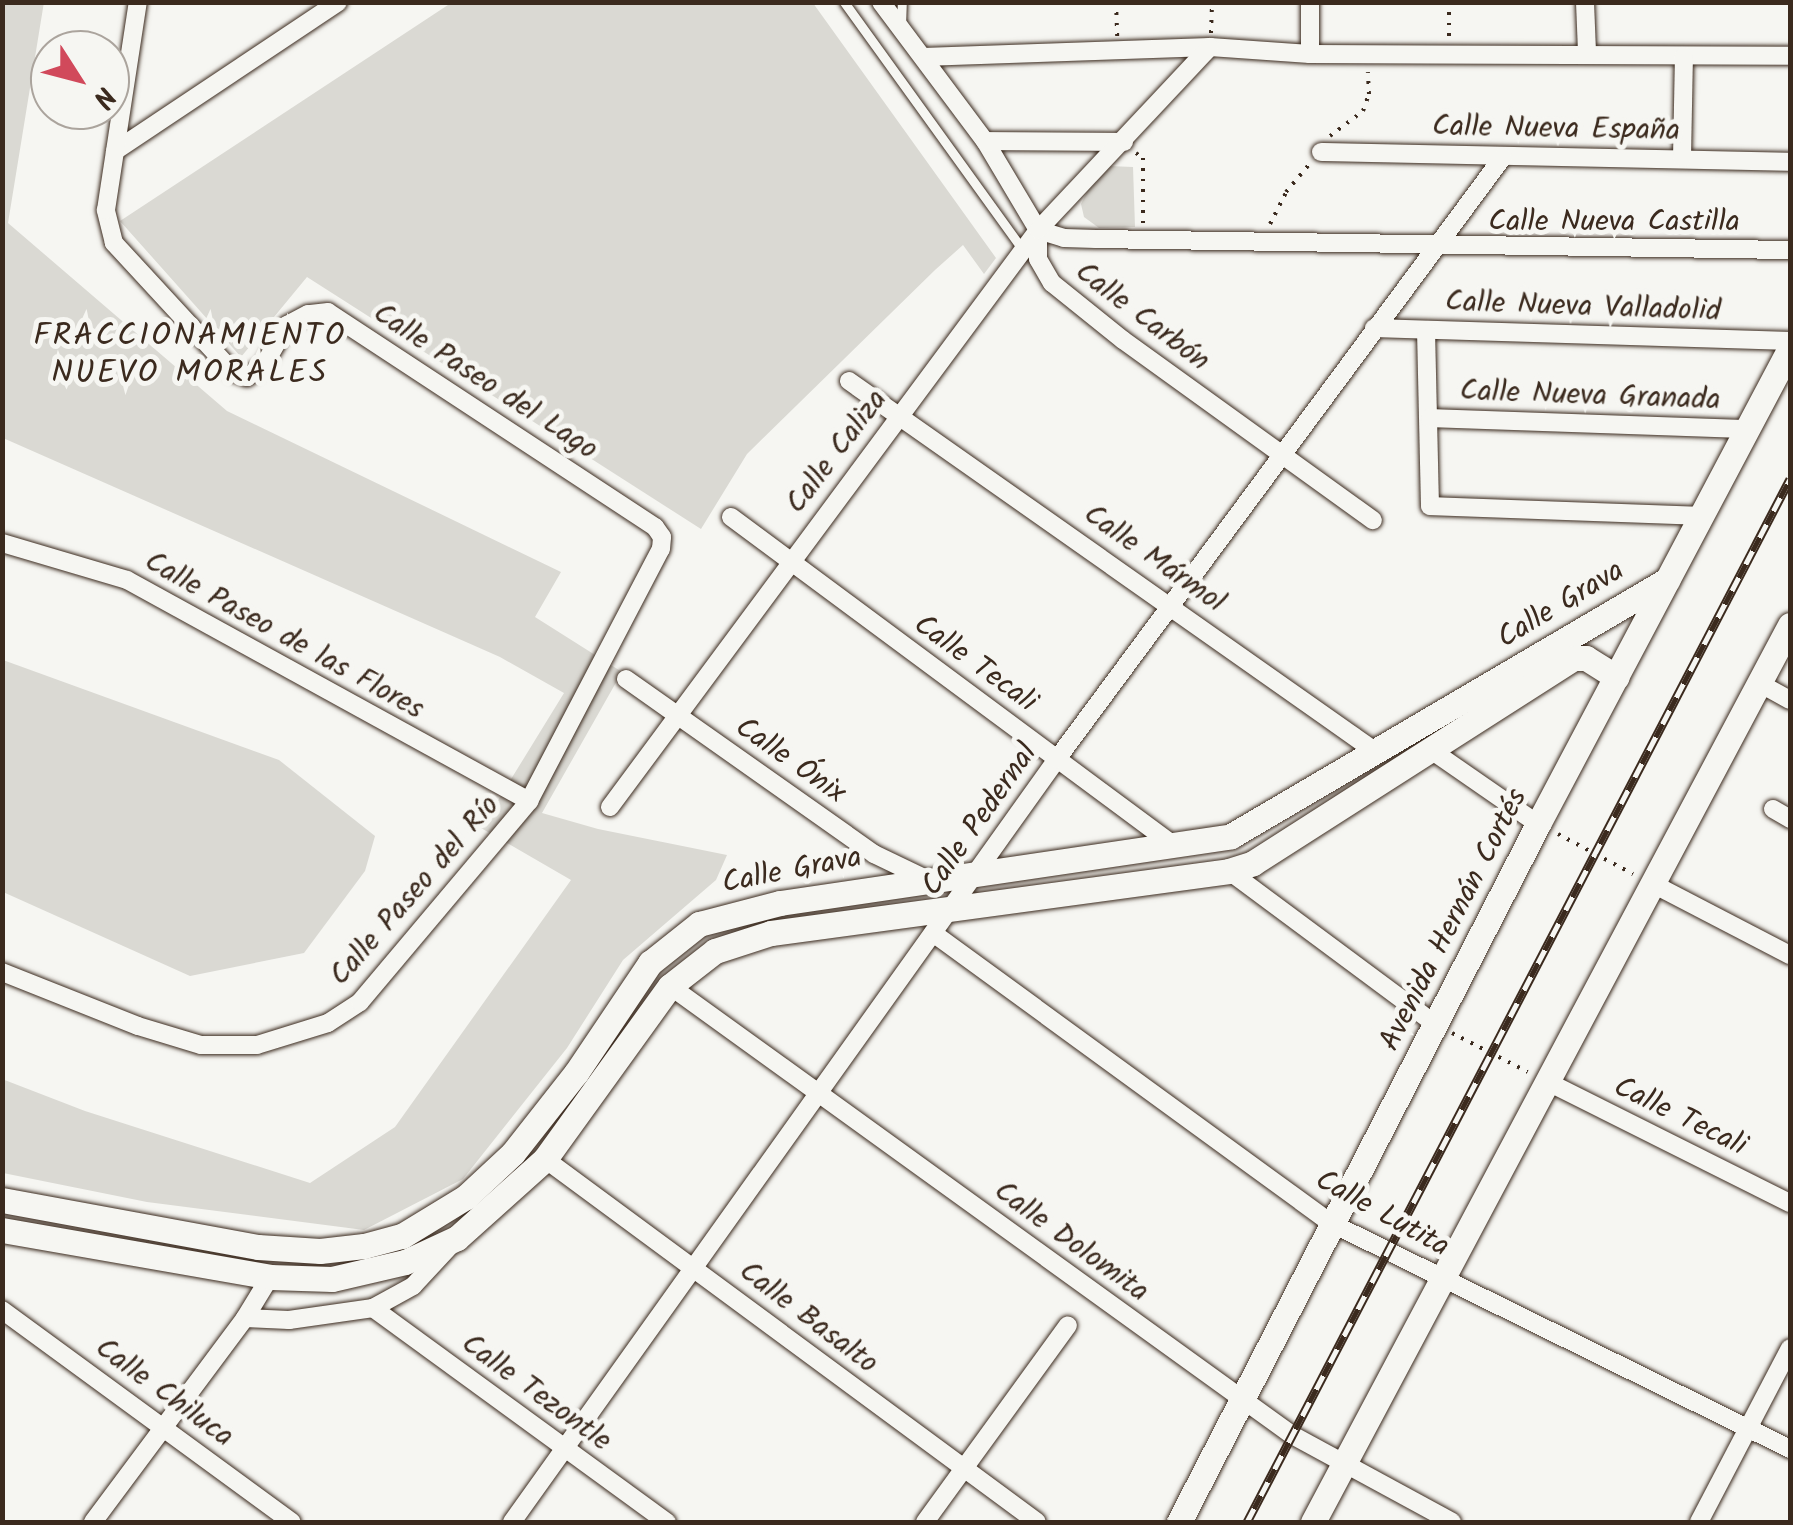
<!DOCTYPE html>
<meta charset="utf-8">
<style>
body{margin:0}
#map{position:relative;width:1793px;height:1525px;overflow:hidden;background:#f6f6f2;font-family:Kalam,sans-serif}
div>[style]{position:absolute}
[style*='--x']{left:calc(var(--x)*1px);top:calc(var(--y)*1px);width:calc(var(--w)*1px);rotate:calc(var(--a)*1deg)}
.green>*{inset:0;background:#dad9d3}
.path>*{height:4px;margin-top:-2px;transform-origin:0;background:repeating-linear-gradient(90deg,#3b2a1e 0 2.5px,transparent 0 10.5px)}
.roads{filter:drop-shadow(0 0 2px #3b2a1e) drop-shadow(0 0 2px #3b2a1e)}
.lane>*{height:9px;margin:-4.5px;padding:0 4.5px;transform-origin:4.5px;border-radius:4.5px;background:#f6f6f2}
.street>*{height:18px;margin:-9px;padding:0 9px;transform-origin:9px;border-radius:9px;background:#f6f6f2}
.secondary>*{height:25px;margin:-12.5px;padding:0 12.5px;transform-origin:12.5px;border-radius:12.5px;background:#f6f6f2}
.rail>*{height:9px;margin-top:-4.5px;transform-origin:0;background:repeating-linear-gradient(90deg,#f6f6f2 0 15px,#3b2a1e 0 30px);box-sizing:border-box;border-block:2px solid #3b2a1e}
span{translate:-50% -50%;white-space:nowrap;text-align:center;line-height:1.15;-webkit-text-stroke:10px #f6f6f2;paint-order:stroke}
.street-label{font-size:30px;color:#3b2a1e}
.neighbourhood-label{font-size:32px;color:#3b2a1e;letter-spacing:2.5px}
.frame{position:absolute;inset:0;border:5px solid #3b2a1e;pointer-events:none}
.north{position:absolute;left:30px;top:30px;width:100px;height:100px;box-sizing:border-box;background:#f6f6f2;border:2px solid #aba49d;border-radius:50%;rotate:126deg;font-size:28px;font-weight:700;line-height:40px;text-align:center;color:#3b2a1e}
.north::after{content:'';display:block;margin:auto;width:35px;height:45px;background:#d1495b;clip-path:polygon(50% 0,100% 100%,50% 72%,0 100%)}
</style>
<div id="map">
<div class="green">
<div style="clip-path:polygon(44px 2px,8px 223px,227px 411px,561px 572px,535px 617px,622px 672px,542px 813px,598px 829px,727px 855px,716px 880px,623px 960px,567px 1048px,463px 1179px,364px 1230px,147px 1202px,3px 1173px,2px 1079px,85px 1111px,310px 1183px,395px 1127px,571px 880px,481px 828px,564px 693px,500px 657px,3px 438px,3px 3px)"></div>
<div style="clip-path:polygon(813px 3px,996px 258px,984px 274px,963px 245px,935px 270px,747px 454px,701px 529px,307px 277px,241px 357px,120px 221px,451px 3px)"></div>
<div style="clip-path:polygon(1109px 166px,1133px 167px,1135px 227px,1099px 228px,1084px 217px,1081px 204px,1089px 188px)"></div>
<div style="clip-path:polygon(3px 660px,279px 760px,375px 836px,365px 871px,304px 953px,190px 976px,3px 892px)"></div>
</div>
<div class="path">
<div style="--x:1116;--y:2;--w:34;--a:88"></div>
<div style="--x:1449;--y:2;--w:37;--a:90"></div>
<div style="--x:1211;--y:33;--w:31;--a:-88"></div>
<div style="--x:1330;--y:136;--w:41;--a:-37.1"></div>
<div style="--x:1363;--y:111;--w:18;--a:-71"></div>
<div style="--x:1369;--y:94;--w:22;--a:-93"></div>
<div style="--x:1136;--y:153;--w:9;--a:36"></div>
<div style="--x:1143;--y:158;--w:68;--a:90"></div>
<div style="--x:1270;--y:224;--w:36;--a:-63"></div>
<div style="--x:1286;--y:192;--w:39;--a:-50"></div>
<div style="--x:1558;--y:834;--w:85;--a:28.1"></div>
<div style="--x:1452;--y:1033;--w:85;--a:27.2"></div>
</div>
<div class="roads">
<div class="lane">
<div style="--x:844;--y:2;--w:306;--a:54.2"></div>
<div style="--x:901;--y:26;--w:24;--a:-88"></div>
</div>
<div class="street">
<div style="--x:881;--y:2;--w:174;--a:53.2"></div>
<div style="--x:985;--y:141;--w:104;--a:59.2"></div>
<div style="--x:1038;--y:230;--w:29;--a:90"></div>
<div style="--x:1038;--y:259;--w:28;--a:60"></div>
<div style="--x:1052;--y:283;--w:91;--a:38.8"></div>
<div style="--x:1123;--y:340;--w:308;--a:35.8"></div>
<div style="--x:1585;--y:2;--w:50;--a:87.7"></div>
<div style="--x:1310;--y:54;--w:52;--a:-90"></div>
<div style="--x:923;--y:57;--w:287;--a:-2"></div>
<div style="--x:1210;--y:47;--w:100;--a:4"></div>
<div style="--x:1310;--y:54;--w:480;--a:0.2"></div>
<div style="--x:985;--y:141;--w:139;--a:0.4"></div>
<div style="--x:115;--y:151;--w:268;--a:-33.7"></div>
<div style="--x:1321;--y:152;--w:469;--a:1.2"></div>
<div style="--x:1682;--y:158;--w:102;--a:-88.9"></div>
<div style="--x:1038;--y:230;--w:27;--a:17"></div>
<div style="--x:1064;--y:238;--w:32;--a:2"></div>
<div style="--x:1096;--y:239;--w:694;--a:0.91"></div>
<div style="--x:1374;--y:328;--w:416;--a:1.8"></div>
<div style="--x:1426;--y:330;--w:176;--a:88.7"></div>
<div style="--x:1430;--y:506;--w:272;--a:2.1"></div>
<div style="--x:849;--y:381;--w:644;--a:35.14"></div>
<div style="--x:1430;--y:418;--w:319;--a:2"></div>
<div style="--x:731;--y:517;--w:554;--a:36.56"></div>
<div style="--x:2;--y:543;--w:130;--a:16.5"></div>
<div style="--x:127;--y:580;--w:459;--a:28.8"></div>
<div style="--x:626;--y:679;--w:304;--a:35.2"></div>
<div style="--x:874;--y:854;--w:60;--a:25.7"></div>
<div style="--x:1759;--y:683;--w:35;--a:29"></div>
<div style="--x:1431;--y:750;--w:130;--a:34.7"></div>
<div style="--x:610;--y:807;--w:718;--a:-53.43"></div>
<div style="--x:1038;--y:230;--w:251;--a:-46.8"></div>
<div style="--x:1773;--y:809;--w:20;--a:30"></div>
<div style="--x:1229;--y:871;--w:260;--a:36.6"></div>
<div style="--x:1651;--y:883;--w:157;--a:27.4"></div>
<div style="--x:933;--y:933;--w:492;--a:36.1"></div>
<div style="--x:1331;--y:1223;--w:512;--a:26.21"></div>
<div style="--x:2;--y:972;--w:146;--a:21.7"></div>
<div style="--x:138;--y:1026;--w:66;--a:16.8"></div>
<div style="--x:201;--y:1045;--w:56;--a:0"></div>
<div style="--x:257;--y:1045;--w:74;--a:-17.2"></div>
<div style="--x:328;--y:1023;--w:38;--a:-33"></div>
<div style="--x:360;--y:1002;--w:263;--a:-49.9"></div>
<div style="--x:529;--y:801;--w:284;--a:-62.4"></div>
<div style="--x:661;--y:549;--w:12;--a:-85"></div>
<div style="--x:662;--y:537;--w:12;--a:-125"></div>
<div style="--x:655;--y:527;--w:391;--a:-146.7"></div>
<div style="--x:328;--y:312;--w:20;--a:174"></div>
<div style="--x:308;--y:314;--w:24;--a:152"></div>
<div style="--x:287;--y:325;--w:46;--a:119.9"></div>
<div style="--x:264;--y:365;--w:21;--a:145"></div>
<div style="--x:247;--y:377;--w:15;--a:-160"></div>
<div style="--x:233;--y:372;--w:176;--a:-132.7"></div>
<div style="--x:114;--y:243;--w:34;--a:-104"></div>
<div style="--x:106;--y:210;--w:210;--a:-81.3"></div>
<div style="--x:670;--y:986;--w:767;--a:35.82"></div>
<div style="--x:1292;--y:1435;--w:182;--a:28.5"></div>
<div style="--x:1546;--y:1081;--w:273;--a:26.6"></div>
<div style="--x:545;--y:1159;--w:611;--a:36.42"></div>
<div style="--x:373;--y:1308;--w:364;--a:36.1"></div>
<div style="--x:2;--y:1310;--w:359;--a:36.2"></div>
<div style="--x:245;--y:1318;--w:44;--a:2.6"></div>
<div style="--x:289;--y:1320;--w:85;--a:-8.1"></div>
<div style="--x:373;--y:1308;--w:46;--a:-28.8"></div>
<div style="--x:413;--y:1286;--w:54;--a:-47.2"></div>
<div style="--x:93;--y:1522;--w:254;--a:-53.3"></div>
<div style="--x:245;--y:1318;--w:48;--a:-58.6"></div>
<div style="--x:512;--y:1522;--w:938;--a:-54.46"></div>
<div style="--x:1057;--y:759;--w:749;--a:-53.47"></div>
<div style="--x:925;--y:1522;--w:243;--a:-54"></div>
<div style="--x:1699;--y:1522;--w:196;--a:-62.4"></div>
</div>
<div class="secondary">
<div style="--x:2;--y:1200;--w:260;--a:10.4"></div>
<div style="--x:258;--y:1247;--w:62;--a:3.7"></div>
<div style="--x:320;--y:1251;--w:44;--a:-6.5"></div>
<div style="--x:364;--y:1246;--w:39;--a:-15"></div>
<div style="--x:402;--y:1236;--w:75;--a:-31.4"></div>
<div style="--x:466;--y:1197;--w:64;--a:-43.1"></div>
<div style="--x:513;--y:1153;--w:102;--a:-51.8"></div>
<div style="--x:576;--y:1073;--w:133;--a:-56.1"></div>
<div style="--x:650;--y:963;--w:63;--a:-38.5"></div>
<div style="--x:699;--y:924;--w:84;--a:-14.5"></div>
<div style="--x:780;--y:903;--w:456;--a:-8.4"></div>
<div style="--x:1231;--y:836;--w:506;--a:-30.42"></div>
<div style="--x:2;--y:1230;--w:272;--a:9.9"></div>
<div style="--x:270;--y:1277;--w:62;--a:1.8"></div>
<div style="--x:332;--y:1279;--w:75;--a:-13.1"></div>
<div style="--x:405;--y:1262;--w:57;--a:-24.8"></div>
<div style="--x:457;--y:1238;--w:118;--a:-41.9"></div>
<div style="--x:545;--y:1159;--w:213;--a:-54.2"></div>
<div style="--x:670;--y:986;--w:57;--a:-37.9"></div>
<div style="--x:715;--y:951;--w:59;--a:-17.8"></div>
<div style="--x:771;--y:933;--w:462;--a:-7.7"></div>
<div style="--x:1229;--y:871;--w:25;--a:-18"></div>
<div style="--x:1253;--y:863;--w:381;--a:-32.6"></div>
<div style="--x:1574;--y:658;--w:12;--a:0"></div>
<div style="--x:1586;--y:658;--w:36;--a:32"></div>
<div style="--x:1179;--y:1522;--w:785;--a:-62.78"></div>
<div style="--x:1538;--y:824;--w:539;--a:-62.1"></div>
<div style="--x:1313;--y:1522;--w:1016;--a:-62"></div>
</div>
</div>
<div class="rail">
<div style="--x:1247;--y:1522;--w:1176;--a:-62.5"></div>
</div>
<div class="street-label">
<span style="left:1556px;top:129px;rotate:1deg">Calle Nueva España</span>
<span style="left:1614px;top:222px">Calle Nueva Castilla</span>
<span style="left:1583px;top:307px;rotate:2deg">Calle Nueva Valladolid</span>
<span style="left:1142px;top:317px;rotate:37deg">Calle Carbón</span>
<span style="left:485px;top:382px;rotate:33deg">Calle Paseo del Lago</span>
<span style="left:1590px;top:396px;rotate:2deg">Calle Nueva Granada</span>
<span style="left:837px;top:452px;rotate:-53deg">Calle Caliza</span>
<span style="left:1154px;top:559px;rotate:35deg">Calle Mármol</span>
<span style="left:1561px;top:605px;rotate:-31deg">Calle Grava</span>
<span style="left:284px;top:636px;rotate:29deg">Calle Paseo de las Flores</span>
<span style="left:975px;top:664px;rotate:36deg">Calle Tecali</span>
<span style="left:790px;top:761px;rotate:35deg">Calle Ónix</span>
<span style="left:980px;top:820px;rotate:-55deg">Calle Pedernal</span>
<span style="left:792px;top:871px;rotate:-11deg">Calle Grava</span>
<span style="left:415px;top:891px;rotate:-49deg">Calle Paseo del Río</span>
<span style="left:1454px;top:920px;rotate:-63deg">Avenida Hernán Cortés</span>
<span style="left:1680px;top:1117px;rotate:26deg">Calle Tecali</span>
<span style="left:1382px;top:1214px;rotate:29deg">Calle Lutita</span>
<span style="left:1071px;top:1242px;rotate:36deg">Calle Dolomita</span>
<span style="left:808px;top:1318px;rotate:37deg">Calle Basalto</span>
<span style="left:164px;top:1393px;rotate:36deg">Calle Chiluca</span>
<span style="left:536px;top:1393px;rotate:36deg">Calle Tezontle</span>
</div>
<div class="neighbourhood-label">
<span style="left:190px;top:356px">FRACCIONAMIENTO<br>NUEVO MORALES</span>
</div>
<div class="frame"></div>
<div class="north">N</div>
</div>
